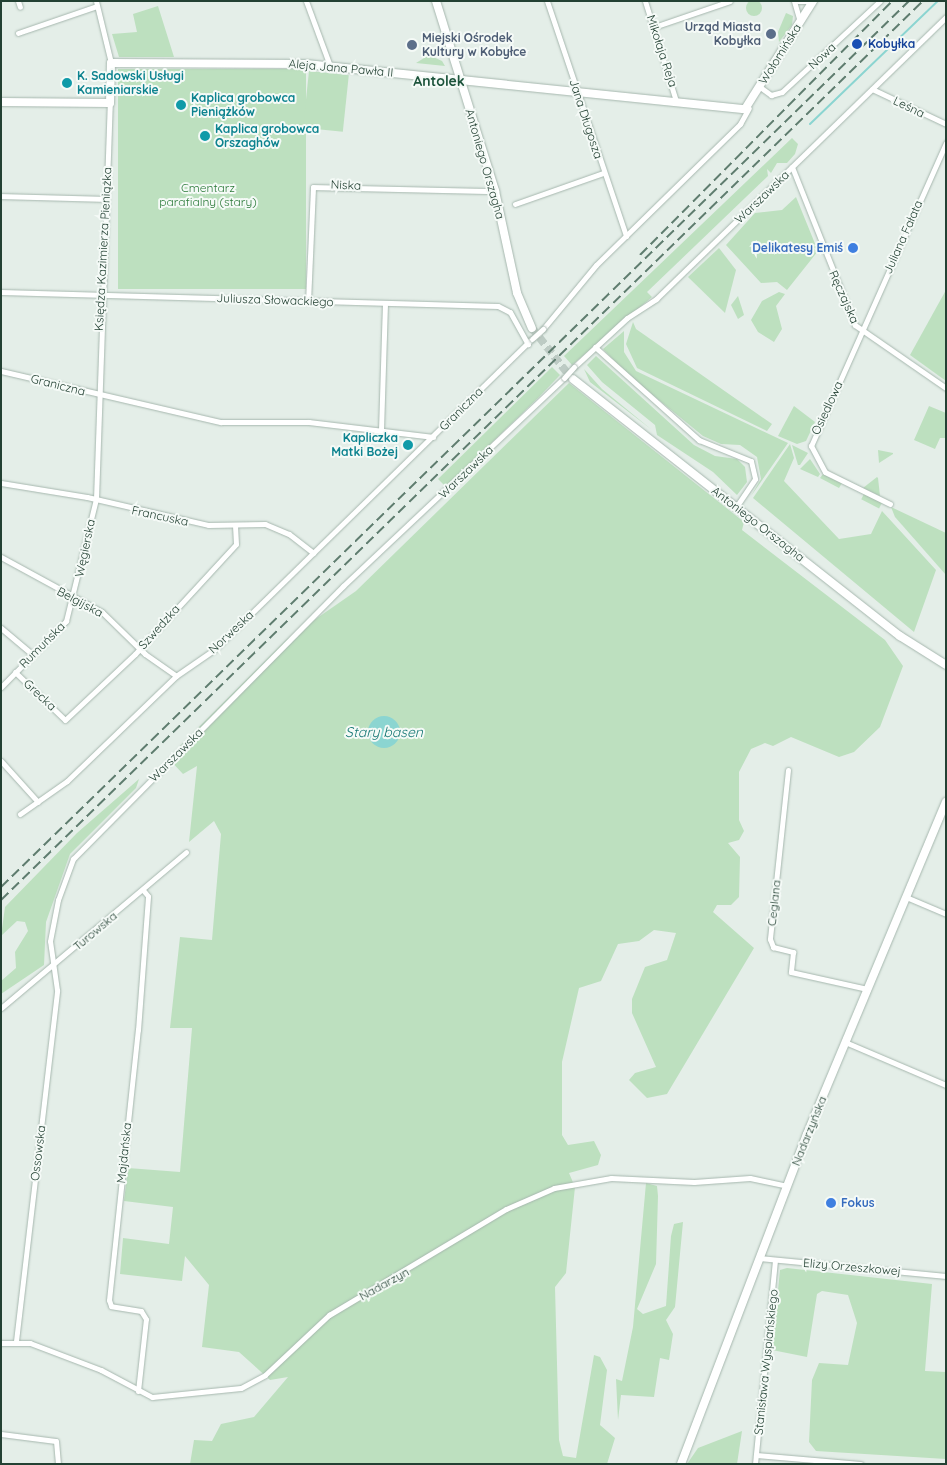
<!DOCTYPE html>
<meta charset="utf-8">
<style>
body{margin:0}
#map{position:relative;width:947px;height:1465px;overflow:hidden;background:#e4eee8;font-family:Quicksand,sans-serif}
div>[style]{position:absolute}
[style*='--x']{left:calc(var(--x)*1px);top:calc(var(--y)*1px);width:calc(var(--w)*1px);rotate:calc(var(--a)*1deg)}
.green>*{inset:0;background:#bde0bf;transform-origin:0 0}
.round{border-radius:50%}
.water>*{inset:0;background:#8bd5d1}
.stream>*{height:2px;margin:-1px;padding:0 1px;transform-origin:1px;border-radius:1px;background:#8bd5d1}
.secondary-tunnel>*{height:8px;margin-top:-4px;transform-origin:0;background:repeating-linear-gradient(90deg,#bdcbc4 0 8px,transparent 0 12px)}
.roads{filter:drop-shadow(0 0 1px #a6b7ae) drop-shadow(0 0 1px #a6b7ae)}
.street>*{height:5px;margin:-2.5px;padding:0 2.5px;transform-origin:2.5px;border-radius:2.5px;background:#fff}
.secondary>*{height:8px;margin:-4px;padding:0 4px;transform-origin:4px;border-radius:4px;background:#fff}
.rail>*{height:2px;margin-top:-1px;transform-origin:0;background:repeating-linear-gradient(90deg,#5e7c6e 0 10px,transparent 0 15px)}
.bridges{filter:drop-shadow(0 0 1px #a6b7ae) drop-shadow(0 0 1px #a6b7ae)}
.street-bridge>*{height:5px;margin:-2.5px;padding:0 2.5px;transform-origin:2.5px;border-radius:2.5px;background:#fff}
.dots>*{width:14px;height:14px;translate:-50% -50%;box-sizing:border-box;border:2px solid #f5faf7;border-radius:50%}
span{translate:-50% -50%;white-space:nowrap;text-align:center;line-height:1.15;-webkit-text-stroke:4px #f5faf7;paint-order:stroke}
.service-label{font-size:12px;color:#4e5e75;font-weight:700}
.right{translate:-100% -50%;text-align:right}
.left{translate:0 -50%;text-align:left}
.transit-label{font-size:12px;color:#164399;font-weight:700}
.street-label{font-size:12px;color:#234133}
.culture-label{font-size:12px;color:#0d838f;font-weight:700}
.park-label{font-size:12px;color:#2b7a39}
.shop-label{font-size:12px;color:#366cbe;font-weight:700}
.neighbourhood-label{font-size:14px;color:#1d543c;font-weight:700}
.water-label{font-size:14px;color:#1a7a77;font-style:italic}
.frame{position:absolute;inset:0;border:2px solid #234133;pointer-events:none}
</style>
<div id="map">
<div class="green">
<div class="round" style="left:746px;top:0;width:16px;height:16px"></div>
<div style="clip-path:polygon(158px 6px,174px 57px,119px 57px,112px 34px,137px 32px,133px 14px)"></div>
<div style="clip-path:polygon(786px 13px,793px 16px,792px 25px,779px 42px,778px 32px)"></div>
<div style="clip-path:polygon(429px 55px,442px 61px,445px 66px,416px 63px)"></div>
<div style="left:118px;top:69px;width:188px;height:220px"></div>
<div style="left:309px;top:71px;width:40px;height:57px;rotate:6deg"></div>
<div style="clip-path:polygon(792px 138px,798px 144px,795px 154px,787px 163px,777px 163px,771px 173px,767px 169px,768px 176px,647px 292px,652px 297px,572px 365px,564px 356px)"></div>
<div style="clip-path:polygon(796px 197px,818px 251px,787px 290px,777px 282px,761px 283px,726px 245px,755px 213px,782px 210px)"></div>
<div style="clip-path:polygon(719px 248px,736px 270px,725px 313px,688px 277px)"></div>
<div style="clip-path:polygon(946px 290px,946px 381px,910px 355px)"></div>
<div style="clip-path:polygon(779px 292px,785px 294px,776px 306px,782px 329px,774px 342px,758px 332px,751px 320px,762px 301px)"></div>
<div style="clip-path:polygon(738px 296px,744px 315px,738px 319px,731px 305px)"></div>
<div style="clip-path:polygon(633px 322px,636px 329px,772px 424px,767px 431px,637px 368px,626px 344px)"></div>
<div style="clip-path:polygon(624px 331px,624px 352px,636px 371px,788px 443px,751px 496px,761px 479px,757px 457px,740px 445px,721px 444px,703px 436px,627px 374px,603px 349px)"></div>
<div style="clip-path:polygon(596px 356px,694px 445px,715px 456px,737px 459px,745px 467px,747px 482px,737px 495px,713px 472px,657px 435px,655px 425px,602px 382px,587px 365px)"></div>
<div style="clip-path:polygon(552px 367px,560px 375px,538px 398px,446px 487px,438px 479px)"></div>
<div style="clip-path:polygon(584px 369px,602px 389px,652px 430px,590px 382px)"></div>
<div style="clip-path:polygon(569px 383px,744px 522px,742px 530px,885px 640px,903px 666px,880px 727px,854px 752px,839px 757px,791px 737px,773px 746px,765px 743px,751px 749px,739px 772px,739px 820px,744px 831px,739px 840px,728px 843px,740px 857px,739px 897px,731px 905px,717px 905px,713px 912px,754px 948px,667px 1094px,647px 1098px,629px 1080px,635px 1073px,656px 1067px,632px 1013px,632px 999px,645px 967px,667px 960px,676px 933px,654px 930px,639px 941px,618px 944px,601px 981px,579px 988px,562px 1062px,562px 1135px,568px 1145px,594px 1141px,601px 1155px,598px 1165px,569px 1173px,575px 1187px,566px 1273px,555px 1287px,559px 1440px,563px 1456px,576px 1458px,594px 1355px,600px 1357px,607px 1370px,600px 1425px,615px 1438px,607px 1464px,190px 1464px,194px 1440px,212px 1441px,221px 1424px,254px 1417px,288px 1377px,270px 1380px,239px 1352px,202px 1347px,209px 1285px,185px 1256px,182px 1281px,120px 1274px,123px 1238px,169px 1244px,173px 1207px,124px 1201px,128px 1168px,180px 1172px,192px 1028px,170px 1028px,180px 937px,212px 940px,221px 834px,214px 821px,189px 842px,197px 766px,183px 774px,168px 758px,287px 639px,356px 591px)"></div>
<div style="clip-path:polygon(794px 406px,815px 422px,806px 441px,797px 444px,778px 436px)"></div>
<div style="clip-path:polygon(929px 406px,946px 413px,946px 438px,940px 438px,935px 449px,914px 440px)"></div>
<div style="clip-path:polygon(790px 444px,794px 458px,784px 481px,839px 539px,871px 534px,882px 511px,936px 570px,914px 632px,753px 498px)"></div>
<div style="clip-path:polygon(792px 445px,808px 453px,800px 465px,798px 465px)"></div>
<div style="clip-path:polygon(878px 450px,893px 453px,893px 454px,879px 463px)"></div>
<div style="clip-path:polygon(810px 459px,820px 474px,818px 477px,800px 469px)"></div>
<div style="clip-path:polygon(823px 474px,842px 483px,839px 488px,820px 478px)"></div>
<div style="clip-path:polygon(877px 477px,878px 478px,880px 496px,863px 488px)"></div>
<div style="left:864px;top:494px;width:20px;height:6px;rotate:27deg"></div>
<div style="clip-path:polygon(891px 507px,946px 533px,946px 575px,895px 517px)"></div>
<div style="clip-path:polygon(139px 779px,136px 788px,70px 854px,46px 922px,44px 965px,1px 994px,1px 981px,16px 968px,15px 952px,28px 931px,25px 922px,17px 921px,1px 936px,5px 907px,77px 833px)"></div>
<div style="clip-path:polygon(646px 1183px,657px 1186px,658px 1196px,656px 1264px,637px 1309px,643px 1314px,666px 1306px,671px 1236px,674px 1224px,683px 1222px,675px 1307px,666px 1320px,673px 1334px,669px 1360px,660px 1358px,654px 1397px,621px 1395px,618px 1420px,616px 1379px,622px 1381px,633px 1327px)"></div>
<div style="clip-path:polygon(787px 1268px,932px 1284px,925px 1371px,946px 1372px,946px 1459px,816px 1451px,809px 1442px,812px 1380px,819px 1363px,848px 1365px,857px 1323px,848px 1295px,822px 1291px,817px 1294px,807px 1357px,772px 1350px,780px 1270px)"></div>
<div style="clip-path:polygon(742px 1431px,737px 1464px,687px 1464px,698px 1448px)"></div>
</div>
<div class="water">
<div class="round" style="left:368px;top:716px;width:32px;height:32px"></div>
</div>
<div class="stream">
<div style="--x:810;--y:124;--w:178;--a:-43.9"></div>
</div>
<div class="secondary-tunnel">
<div style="--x:532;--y:328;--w:65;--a:51.9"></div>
</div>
<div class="roads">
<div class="street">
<div style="--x:18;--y:1;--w:6;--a:72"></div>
<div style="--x:96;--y:1;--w:64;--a:76.4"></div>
<div style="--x:306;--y:1;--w:69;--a:69.7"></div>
<div style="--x:547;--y:1;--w:248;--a:71.4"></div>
<div style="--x:645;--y:1;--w:105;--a:72.8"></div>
<div style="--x:794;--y:1;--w:22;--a:74"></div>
<div style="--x:798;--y:1;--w:14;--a:0"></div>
<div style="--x:654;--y:27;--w:80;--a:-18.9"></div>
<div style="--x:18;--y:33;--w:83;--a:-18.9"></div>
<div style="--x:760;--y:87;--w:14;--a:36"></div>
<div style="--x:771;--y:95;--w:11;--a:-15"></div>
<div style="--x:782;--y:92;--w:134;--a:-42.9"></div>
<div style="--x:872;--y:89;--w:82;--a:25.3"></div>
<div style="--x:792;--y:167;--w:170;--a:68.3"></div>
<div style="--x:855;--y:325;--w:111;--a:34.7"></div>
<div style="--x:1;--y:196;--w:105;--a:1.6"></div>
<div style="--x:515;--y:204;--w:93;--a:-19.4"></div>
<div style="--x:1;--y:292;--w:497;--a:1.6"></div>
<div style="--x:498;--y:306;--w:13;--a:27"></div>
<div style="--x:510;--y:312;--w:37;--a:61"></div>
<div style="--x:308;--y:302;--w:115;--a:-87.5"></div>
<div style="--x:313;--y:187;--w:182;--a:1.3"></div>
<div style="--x:543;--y:329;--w:83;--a:-50.4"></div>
<div style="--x:596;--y:265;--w:202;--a:-44.4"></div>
<div style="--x:740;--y:124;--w:18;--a:-61"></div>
<div style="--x:595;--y:347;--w:140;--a:41.8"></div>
<div style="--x:699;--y:440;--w:56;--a:22"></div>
<div style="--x:751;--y:461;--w:18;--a:77"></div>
<div style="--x:755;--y:479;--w:34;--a:124"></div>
<div style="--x:574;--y:367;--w:72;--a:-42.8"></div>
<div style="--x:627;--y:318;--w:35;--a:-33"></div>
<div style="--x:656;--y:299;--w:405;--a:-44.2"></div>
<div style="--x:1;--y:371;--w:226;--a:13.1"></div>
<div style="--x:221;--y:422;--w:88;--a:0"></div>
<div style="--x:309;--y:422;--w:125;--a:6.9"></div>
<div style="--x:381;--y:430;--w:127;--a:-88.2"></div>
<div style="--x:1;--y:483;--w:87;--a:9.2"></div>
<div style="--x:87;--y:497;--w:124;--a:13"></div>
<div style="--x:208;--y:525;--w:57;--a:-1"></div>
<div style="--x:265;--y:524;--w:26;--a:23"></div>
<div style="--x:289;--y:534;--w:31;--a:38"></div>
<div style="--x:890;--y:504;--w:72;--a:-153.8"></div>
<div style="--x:825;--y:472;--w:30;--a:-118"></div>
<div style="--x:811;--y:446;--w:332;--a:-66"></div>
<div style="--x:1;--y:557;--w:115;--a:28.6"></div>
<div style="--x:102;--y:612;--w:60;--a:44.3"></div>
<div style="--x:145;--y:654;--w:38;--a:35"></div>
<div style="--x:1;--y:628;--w:40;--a:40"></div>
<div style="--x:15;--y:672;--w:69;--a:43.8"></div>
<div style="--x:65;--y:720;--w:96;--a:-43.3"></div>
<div style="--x:135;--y:654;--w:149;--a:-47.4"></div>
<div style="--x:236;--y:544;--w:19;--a:-93"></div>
<div style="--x:1;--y:687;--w:93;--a:-45.4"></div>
<div style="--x:66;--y:621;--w:126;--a:-76.2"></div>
<div style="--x:96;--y:499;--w:396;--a:-88"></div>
<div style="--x:1;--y:761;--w:55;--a:47.9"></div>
<div style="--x:788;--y:770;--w:170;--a:96.1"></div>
<div style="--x:770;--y:939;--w:9;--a:69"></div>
<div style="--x:773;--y:947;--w:21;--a:14"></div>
<div style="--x:793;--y:952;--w:20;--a:96"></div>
<div style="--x:791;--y:972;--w:78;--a:12.6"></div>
<div style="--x:20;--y:814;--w:57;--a:-35.1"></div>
<div style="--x:67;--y:781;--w:151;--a:-43.9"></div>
<div style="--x:176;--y:676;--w:47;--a:-34.7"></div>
<div style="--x:215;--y:649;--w:443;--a:-44.4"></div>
<div style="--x:906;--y:897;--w:43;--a:23"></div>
<div style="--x:1;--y:1008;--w:242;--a:-40.1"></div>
<div style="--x:845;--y:1042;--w:110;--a:23.1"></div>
<div style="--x:759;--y:1258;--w:188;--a:5.5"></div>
<div style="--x:16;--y:1341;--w:353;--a:-83.3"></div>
<div style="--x:57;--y:990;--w:49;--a:-98.1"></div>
<div style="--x:50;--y:941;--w:42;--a:-79"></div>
<div style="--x:58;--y:900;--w:44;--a:-69.9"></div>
<div style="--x:73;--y:859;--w:384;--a:-45.3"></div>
<div style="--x:343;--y:586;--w:303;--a:-43.3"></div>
<div style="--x:1;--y:1343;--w:29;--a:0"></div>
<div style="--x:30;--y:1343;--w:76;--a:20.8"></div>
<div style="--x:101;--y:1370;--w:58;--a:27.9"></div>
<div style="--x:152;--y:1397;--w:89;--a:-5.8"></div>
<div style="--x:241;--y:1388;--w:27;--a:-28"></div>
<div style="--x:265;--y:1375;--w:88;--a:-43.2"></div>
<div style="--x:329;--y:1315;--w:206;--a:-30.9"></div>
<div style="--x:506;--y:1209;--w:52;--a:-23.6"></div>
<div style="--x:554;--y:1188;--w:58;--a:-10"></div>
<div style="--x:611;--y:1178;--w:83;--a:2.8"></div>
<div style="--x:694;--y:1182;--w:56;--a:-4.1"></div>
<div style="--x:750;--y:1178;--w:38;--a:12"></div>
<div style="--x:138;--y:1391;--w:72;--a:-83.7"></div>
<div style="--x:146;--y:1319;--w:9;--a:-122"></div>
<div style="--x:141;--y:1311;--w:30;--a:-171"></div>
<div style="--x:111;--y:1306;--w:6;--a:-108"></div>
<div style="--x:109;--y:1300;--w:272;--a:-83.9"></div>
<div style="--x:138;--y:1030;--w:134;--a:-85.7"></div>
<div style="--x:148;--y:896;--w:8;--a:-130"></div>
<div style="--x:1;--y:1434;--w:55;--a:7.3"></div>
<div style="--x:56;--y:1441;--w:23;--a:85"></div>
<div style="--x:756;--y:1455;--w:105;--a:4.9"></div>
<div style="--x:755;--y:1464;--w:205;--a:-84.4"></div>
</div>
<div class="secondary">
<div style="--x:436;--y:1;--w:199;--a:72.7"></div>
<div style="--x:495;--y:191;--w:104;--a:77.8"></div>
<div style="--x:517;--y:293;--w:38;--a:67"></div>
<div style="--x:1;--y:102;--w:109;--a:0.5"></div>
<div style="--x:110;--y:103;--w:40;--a:-88.6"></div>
<div style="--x:111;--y:63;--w:195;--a:0.3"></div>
<div style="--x:306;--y:64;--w:441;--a:5.9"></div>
<div style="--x:745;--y:109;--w:128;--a:-57.8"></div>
<div style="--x:573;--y:379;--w:416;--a:38.2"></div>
<div style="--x:900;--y:636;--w:54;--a:32.2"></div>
<div style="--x:681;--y:1464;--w:353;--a:-69.1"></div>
<div style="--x:807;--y:1134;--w:360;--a:-67.3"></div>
</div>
</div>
<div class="rail">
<div style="--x:640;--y:255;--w:358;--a:-45.2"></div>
<div style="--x:1;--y:887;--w:1269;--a:-44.3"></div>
<div style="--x:1;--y:900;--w:1288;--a:-44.28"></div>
</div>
<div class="bridges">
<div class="street-bridge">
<div style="--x:532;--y:339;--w:15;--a:-42"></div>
<div style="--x:564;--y:378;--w:15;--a:-48"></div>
</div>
</div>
<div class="dots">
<div style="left:771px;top:34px;background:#5c6f8a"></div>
<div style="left:857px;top:44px;background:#1a4fb4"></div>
<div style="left:412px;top:45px;background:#5c6f8a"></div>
<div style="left:67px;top:83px;background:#0f9aa8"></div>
<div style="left:181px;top:105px;background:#0f9aa8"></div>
<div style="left:205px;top:136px;background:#0f9aa8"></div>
<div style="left:853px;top:248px;background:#3f7fe0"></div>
<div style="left:408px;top:445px;background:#0f9aa8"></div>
<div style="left:831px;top:1203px;background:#3f7fe0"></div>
</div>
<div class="service-label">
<span class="right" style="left:761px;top:34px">Urząd Miasta<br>Kobyłka</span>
<span class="left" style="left:422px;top:45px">Miejski Ośrodek<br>Kultury w Kobyłce</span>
</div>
<div class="transit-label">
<span class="left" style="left:868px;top:44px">Kobyłka</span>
</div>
<div class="street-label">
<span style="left:662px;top:51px;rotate:72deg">Mikołaja Reja</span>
<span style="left:780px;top:54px;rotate:-58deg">Wołomińska</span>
<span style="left:822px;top:56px;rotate:-43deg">Nowa</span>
<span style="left:341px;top:68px;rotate:5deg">Aleja Jana Pawła II</span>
<span style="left:909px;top:107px;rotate:26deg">Leśna</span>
<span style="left:586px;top:119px;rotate:72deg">Jana Długosza</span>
<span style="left:485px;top:164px;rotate:74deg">Antoniego Orszagha</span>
<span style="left:346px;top:185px;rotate:2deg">Niska</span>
<span style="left:762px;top:197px;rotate:-44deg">Warszawska</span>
<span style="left:903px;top:237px;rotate:-66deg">Juliana Fałata</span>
<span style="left:103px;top:249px;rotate:-87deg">Księdza Kazimierza Pieniążka</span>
<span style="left:844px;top:297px;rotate:66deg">Ręczajska</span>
<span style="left:275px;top:300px;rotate:2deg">Juliusza Słowackiego</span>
<span style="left:58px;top:385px;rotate:14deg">Graniczna</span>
<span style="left:827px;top:408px;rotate:-65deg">Osiedlowa</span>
<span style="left:461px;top:409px;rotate:-45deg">Graniczna</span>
<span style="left:466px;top:472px;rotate:-44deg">Warszawska</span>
<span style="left:160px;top:516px;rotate:12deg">Francuska</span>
<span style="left:758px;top:524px;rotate:38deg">Antoniego Orszagha</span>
<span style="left:85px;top:548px;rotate:-78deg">Węgierska</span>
<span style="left:80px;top:602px;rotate:28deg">Belgijska</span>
<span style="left:159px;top:627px;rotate:-48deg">Szwedzka</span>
<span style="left:231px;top:632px;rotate:-43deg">Norweska</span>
<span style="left:42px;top:645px;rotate:-45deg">Rumuńska</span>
<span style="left:40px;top:695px;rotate:43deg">Grecka</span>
<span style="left:176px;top:755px;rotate:-45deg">Warszawska</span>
<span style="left:774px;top:903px;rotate:-84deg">Ceglana</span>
<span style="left:95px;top:931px;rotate:-40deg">Turowska</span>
<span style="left:809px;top:1131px;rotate:-68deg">Nadarzyńska</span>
<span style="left:38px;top:1153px;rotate:-83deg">Ossowska</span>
<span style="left:124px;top:1153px;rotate:-84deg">Majdańska</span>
<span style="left:852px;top:1267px;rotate:5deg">Elizy Orzeszkowej</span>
<span style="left:384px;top:1284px;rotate:-29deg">Nadarzyn</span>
<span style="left:766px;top:1362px;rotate:-84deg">Stanisława Wyspiańskiego</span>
</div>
<div class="culture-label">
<span class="left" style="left:77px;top:83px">K. Sadowski Usługi<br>Kamieniarskie</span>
<span class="left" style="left:191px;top:105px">Kaplica grobowca<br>Pieniążków</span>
<span class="left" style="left:215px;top:136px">Kaplica grobowca<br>Orszaghów</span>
<span class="right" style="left:398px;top:445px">Kapliczka<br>Matki Bożej</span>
</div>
<div class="park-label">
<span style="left:208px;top:195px">Cmentarz<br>parafialny (stary)</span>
</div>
<div class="shop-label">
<span class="right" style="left:843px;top:248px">Delikatesy Emiś</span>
<span class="left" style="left:841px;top:1203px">Fokus</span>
</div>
<div class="neighbourhood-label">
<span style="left:439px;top:81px">Antolek</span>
</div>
<div class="water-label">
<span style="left:384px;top:732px">Stary basen</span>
</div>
<div class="frame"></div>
</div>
